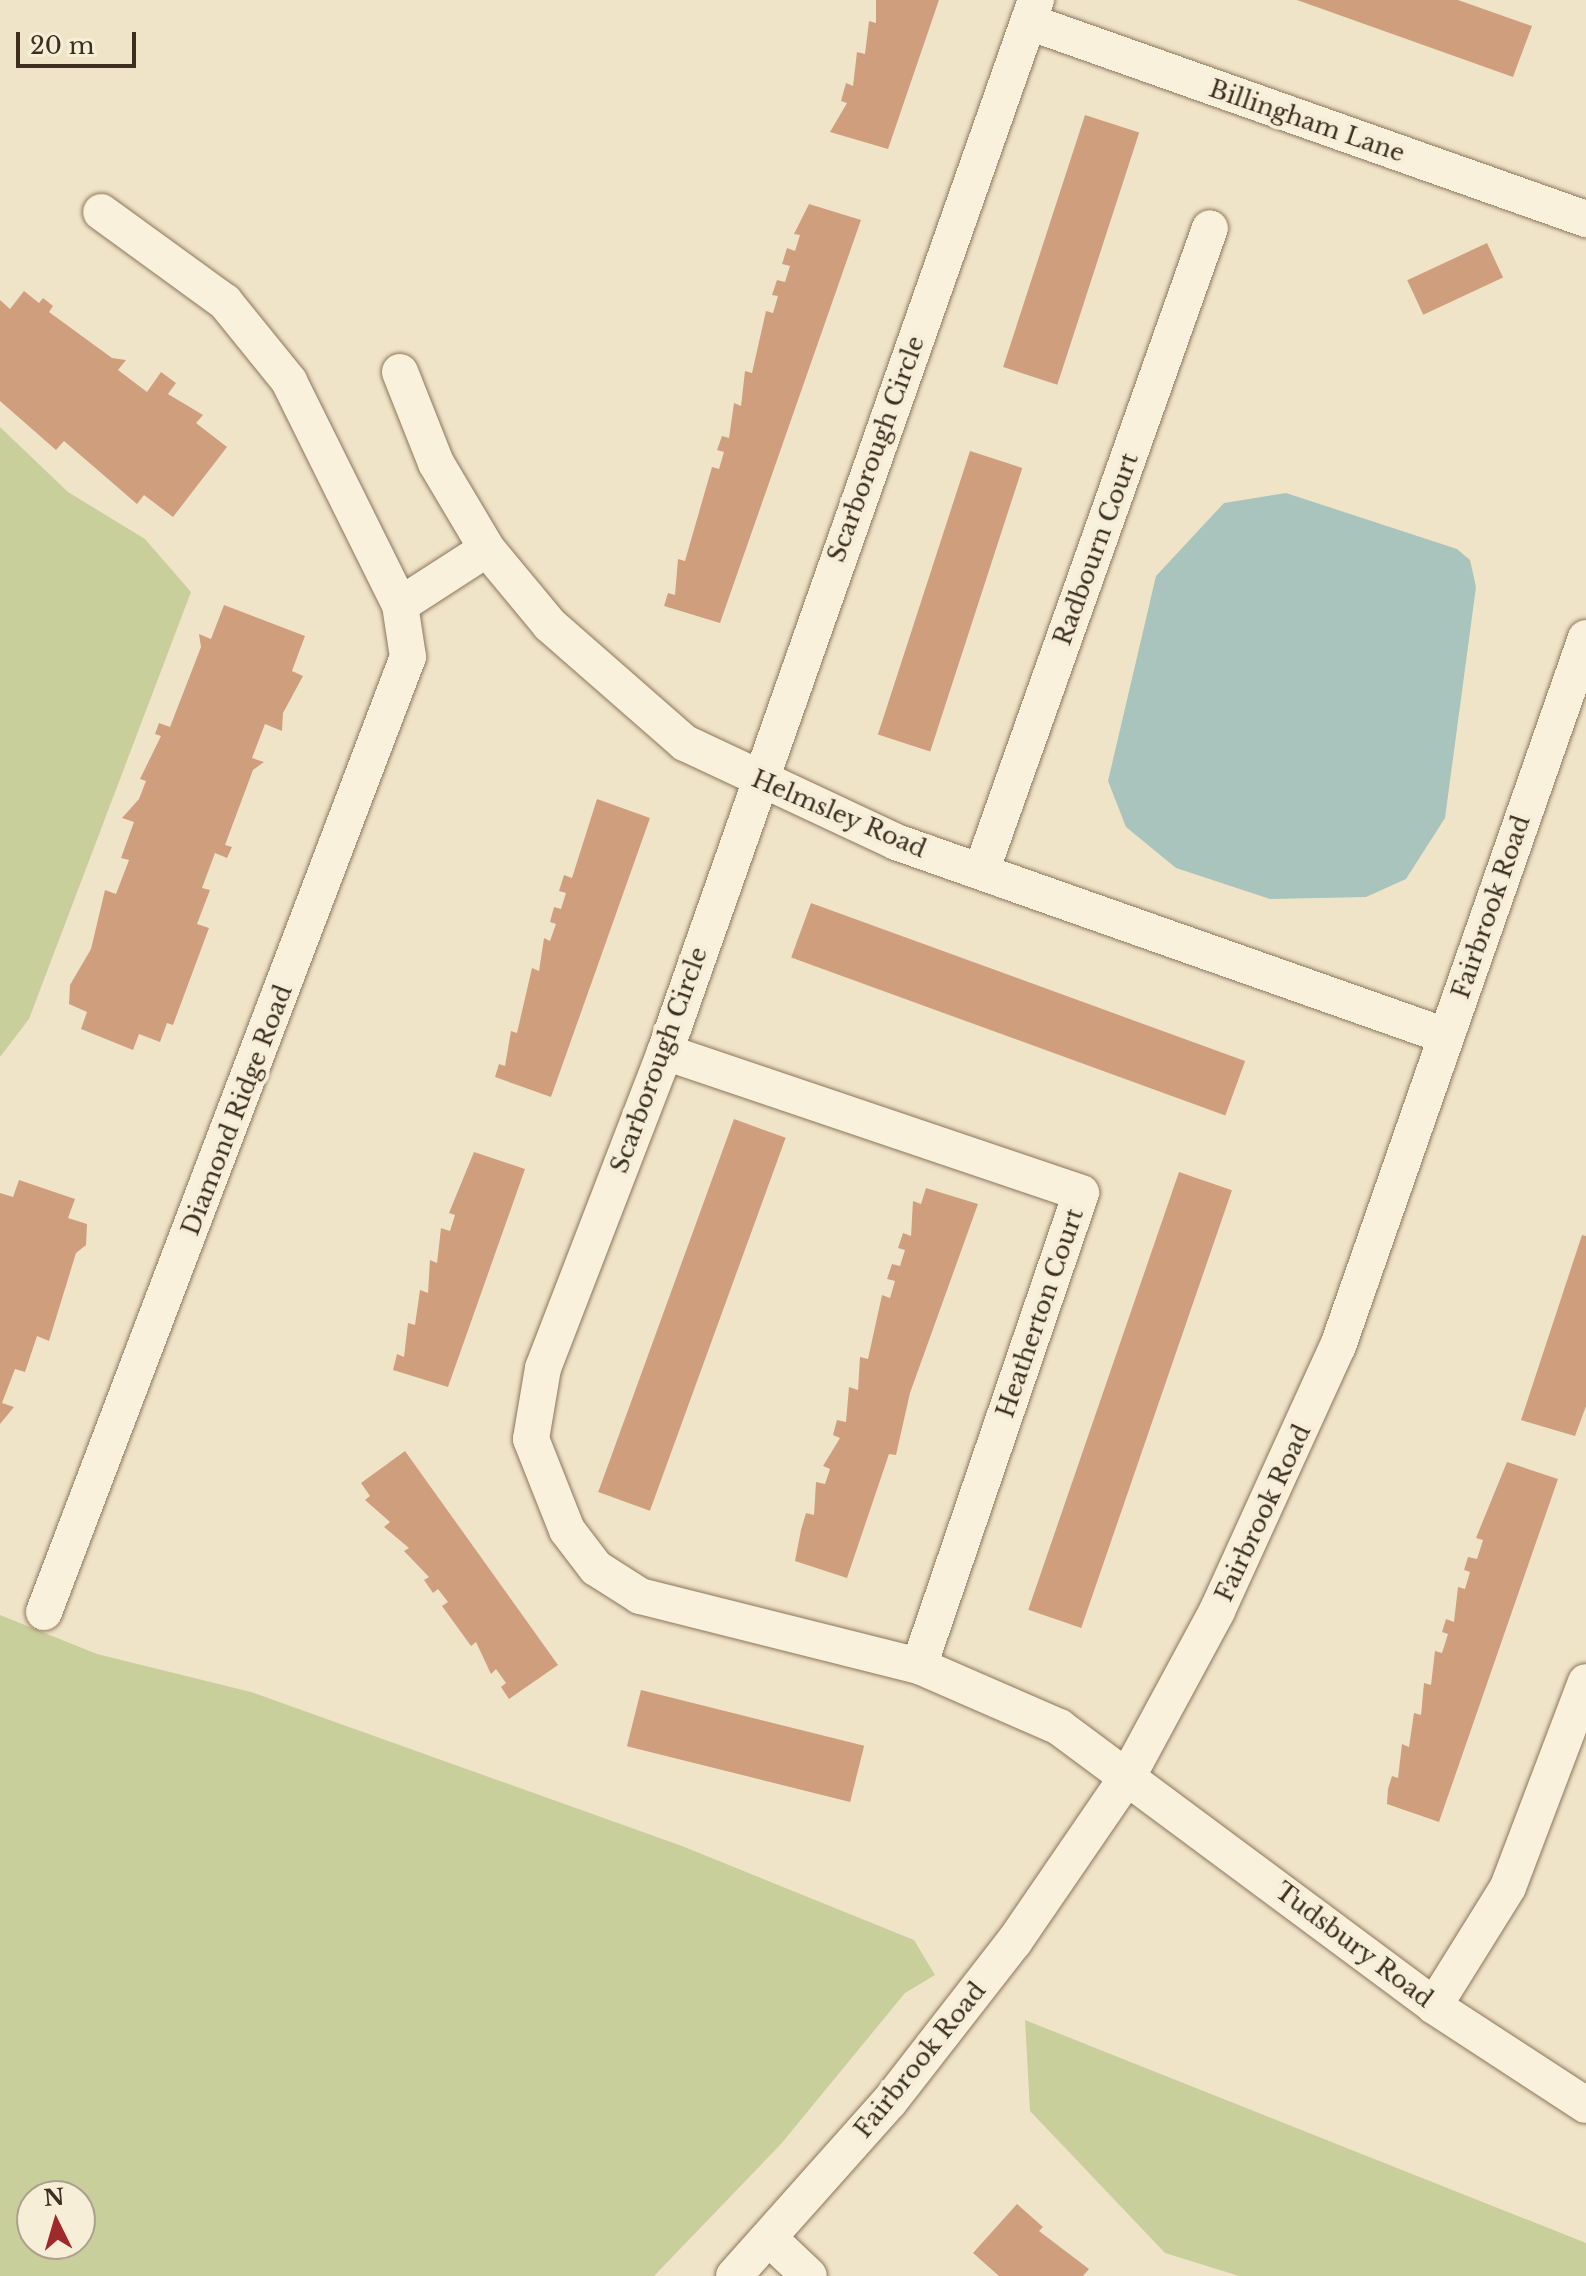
<!DOCTYPE html>
<style>
body{margin:0}
#map{position:relative;width:1586px;height:2276px;overflow:hidden;background:#f0e4c8;font-family:"Libre Baskerville",serif}
div>[style]{position:absolute}
[style*='--x']{left:calc(var(--x)*1px);top:calc(var(--y)*1px);width:calc(var(--w)*1px);rotate:calc(var(--a)*1deg)}
.green>*{inset:0;background:#c9cf9b}
.water>*{inset:0;background:#a9c4bc}
.building>*{inset:0;background:#cf9f7d;transform-origin:0 0}
.roads{filter:drop-shadow(0 0 2px #8d765c) drop-shadow(0 0 2px #8d765c)}
.street>*{height:36px;margin:-18px;padding:0 18px;transform-origin:18px;border-radius:18px;background:#faf1dc}
span{translate:-50% -50%;white-space:nowrap;text-align:center;line-height:1.15;-webkit-text-stroke:8px #f7eed8;paint-order:stroke}
.street-label{font-size:24px;color:#3d2e20}
.north{position:absolute;left:16px;top:2180px;width:80px;height:80px;box-sizing:border-box;background:#f7eed8;border:2px solid #ada18e;border-radius:50%;rotate:355deg;font-size:22px;font-weight:700;line-height:32px;text-align:center;color:#3d2e20}
.north::after{content:'';display:block;margin:auto;width:28px;height:36px;background:#9e2a2b;clip-path:polygon(50% 0,100% 100%,50% 72%,0 100%)}
.scale{position:absolute;left:16px;top:32px;width:120px;height:36px;box-sizing:border-box;border:4px solid #3d2e20;border-top:0;padding-left:10px;font-size:24px;line-height:28px;white-space:nowrap;color:#3d2e20;-webkit-text-stroke:6px #f7eed8;paint-order:stroke}
</style>
<div id="map">
<div class="green">
<div style="clip-path:polygon(0 427px,68px 492px,145px 539px,191px 592px,29px 1019px,0 1057px)"></div>
<div style="clip-path:polygon(evenodd,0 1615px,97px 1654px,251px 1692px,682px 1846px,914px 1940px,935px 1975px,905px 1993px,781px 2144px,654px 2276px,0 2276px,0 1615px,32px 2196px,80px 2196px,80px 2244px,32px 2244px,32px 2196px)"></div>
<div style="clip-path:polygon(1025px 2020px,1586px 2243px,1586px 2276px,1239px 2276px,1165px 2253px,1030px 2111px)"></div>
</div>
<div class="water">
<div style="clip-path:polygon(1286px 493px,1457px 549px,1470px 560px,1476px 587px,1445px 818px,1406px 879px,1366px 897px,1270px 899px,1176px 868px,1126px 827px,1108px 781px,1156px 576px,1224px 503px)"></div>
</div>
<div class="building">
<div style="clip-path:polygon(876px 0,939px 0,888px 149px,830px 132px,847px 103px,841px 101px,846px 83px,853px 86px,857px 52px,865px 54px,869px 21px,876px 23px)"></div>
<div style="clip-path:polygon(1297px 0,1458px 0,1532px 26px,1513px 77px)"></div>
<div style="left:1085px;top:115px;width:57px;height:265px;rotate:18deg"></div>
<div style="clip-path:polygon(809px 204px,861px 220px,720px 623px,664px 606px,668px 593px,675px 595px,678px 559px,685px 561px,712px 467px,719px 469px,724px 452px,717px 450px,722px 436px,729px 438px,734px 403px,741px 406px,745px 371px,752px 373px,766px 311px,773px 313px,778px 296px,772px 295px,777px 280px,785px 282px,790px 266px,782px 264px,787px 248px,795px 251px,800px 235px,794px 234px)"></div>
<div style="left:1487px;top:243px;width:38px;height:88px;rotate:65deg"></div>
<div style="clip-path:polygon(24px 291px,39px 303px,43px 298px,53px 306px,49px 312px,112px 358px,126px 360px,118px 370px,147px 392px,161px 372px,176px 383px,168px 394px,203px 415px,196px 423px,227px 447px,173px 517px,144px 495px,137px 504px,64px 441px,56px 450px,0 401px,0 300px,10px 309px)"></div>
<div style="left:970px;top:451px;width:55px;height:298px;rotate:18deg"></div>
<div style="clip-path:polygon(224px 605px,305px 636px,292px 671px,303px 676px,283px 713px,282px 731px,265px 724px,252px 758px,264px 762px,253px 770px,225px 845px,232px 847px,227px 858px,215px 853px,202px 888px,210px 890px,197px 924px,209px 928px,173px 1025px,167px 1023px,160px 1042px,139px 1034px,133px 1050px,81px 1029px,87px 1012px,69px 1004px,70px 985px,91px 949px,105px 890px,116px 894px,129px 860px,121px 858px,134px 822px,122px 818px,139px 799px,146px 781px,140px 779px,161px 736px,155px 734px,159px 723px,170px 727px,201px 647px,199px 634px,211px 639px)"></div>
<div style="clip-path:polygon(597px 799px,650px 818px,551px 1097px,495px 1077px,499px 1064px,505px 1066px,511px 1031px,517px 1033px,532px 968px,539px 971px,544px 938px,550px 941px,556px 924px,550px 922px,554px 907px,561px 909px,566px 893px,559px 891px,564px 875px,572px 878px)"></div>
<div style="left:811px;top:903px;width:462px;height:58px;rotate:20deg"></div>
<div style="left:734px;top:1119px;width:55px;height:397px;rotate:20deg"></div>
<div style="clip-path:polygon(474px 1152px,525px 1169px,448px 1387px,393px 1370px,397px 1354px,404px 1357px,408px 1323px,415px 1325px,420px 1290px,428px 1293px,430px 1260px,437px 1263px,441px 1228px,450px 1231px,455px 1215px,449px 1213px)"></div>
<div style="left:1179px;top:1172px;width:56px;height:463px;rotate:19deg"></div>
<div style="clip-path:polygon(19px 1180px,75px 1199px,68px 1218px,87px 1224px,86px 1245px,76px 1253px,49px 1341px,37px 1336px,25px 1372px,15px 1369px,2px 1403px,14px 1407px,0 1424px,0 1193px,13px 1197px)"></div>
<div style="clip-path:polygon(926px 1188px,978px 1204px,910px 1393px,896px 1455px,889px 1454px,847px 1578px,795px 1561px,801px 1530px,806px 1513px,814px 1515px,816px 1482px,825px 1484px,830px 1469px,823px 1466px,840px 1438px,833px 1435px,837px 1420px,846px 1422px,849px 1387px,858px 1390px,860px 1357px,868px 1359px,882px 1295px,890px 1298px,895px 1281px,887px 1279px,892px 1264px,900px 1266px,905px 1250px,898px 1248px,903px 1233px,911px 1236px,913px 1201px,921px 1204px)"></div>
<div style="clip-path:polygon(1582px 1235px,1586px 1236px,1586px 1406px,1575px 1436px,1521px 1420px)"></div>
<div style="clip-path:polygon(405px 1451px,558px 1665px,509px 1699px,501px 1687px,506px 1683px,496px 1669px,491px 1674px,476px 1642px,471px 1646px,442px 1606px,448px 1602px,438px 1589px,433px 1593px,424px 1580px,429px 1577px,404px 1551px,409px 1548px,384px 1527px,390px 1522px,365px 1500px,370px 1496px,361px 1483px)"></div>
<div style="clip-path:polygon(1507px 1462px,1558px 1479px,1439px 1822px,1387px 1804px,1388px 1789px,1392px 1776px,1398px 1778px,1402px 1744px,1409px 1747px,1414px 1713px,1421px 1715px,1424px 1683px,1431px 1685px,1435px 1651px,1442px 1653px,1448px 1634px,1442px 1632px,1446px 1619px,1454px 1622px,1458px 1587px,1465px 1589px,1470px 1572px,1464px 1570px,1468px 1557px,1477px 1559px,1483px 1540px,1476px 1538px)"></div>
<div style="left:641px;top:1690px;width:230px;height:58px;rotate:14deg"></div>
<div style="clip-path:polygon(1017px 2204px,1043px 2227px,1039px 2231px,1089px 2269px,1083px 2276px,999px 2276px,973px 2253px)"></div>
</div>
<div class="roads">
<div class="street">
<div style="--x:1036;--y:0;--w:1116;--a:109.43"></div>
<div style="--x:665;--y:1052;--w:339;--a:111.1"></div>
<div style="--x:543;--y:1368;--w:72;--a:99.6"></div>
<div style="--x:531;--y:1439;--w:98;--a:68.4"></div>
<div style="--x:567;--y:1530;--w:48;--a:52.7"></div>
<div style="--x:596;--y:1568;--w:52;--a:32.5"></div>
<div style="--x:640;--y:1596;--w:288;--a:14.1"></div>
<div style="--x:919;--y:1666;--w:153;--a:23.5"></div>
<div style="--x:1059;--y:1727;--w:467;--a:36.6"></div>
<div style="--x:1434;--y:2006;--w:181;--a:33.1"></div>
<div style="--x:1029;--y:22;--w:591;--a:19.48"></div>
<div style="--x:400;--y:372;--w:98;--a:68.4"></div>
<div style="--x:436;--y:463;--w:100;--a:59.3"></div>
<div style="--x:487;--y:549;--w:99;--a:50.3"></div>
<div style="--x:550;--y:625;--w:179;--a:41.2"></div>
<div style="--x:685;--y:743;--w:233;--a:25.1"></div>
<div style="--x:896;--y:842;--w:583;--a:19.43"></div>
<div style="--x:400;--y:605;--w:103;--a:-32.8"></div>
<div style="--x:982;--y:869;--w:680;--a:-70.42"></div>
<div style="--x:665;--y:1052;--w:439;--a:18.7"></div>
<div style="--x:1081;--y:1193;--w:500;--a:108.9"></div>
<div style="--x:44;--y:1612;--w:1022;--a:-69.14"></div>
<div style="--x:408;--y:657;--w:53;--a:-98.7"></div>
<div style="--x:400;--y:605;--w:250;--a:-116.4"></div>
<div style="--x:289;--y:381;--w:102;--a:-129"></div>
<div style="--x:225;--y:302;--w:153;--a:-144"></div>
<div style="--x:1434;--y:2006;--w:140;--a:-58.1"></div>
<div style="--x:1508;--y:1887;--w:219;--a:-69.2"></div>
<div style="--x:771;--y:2240;--w:52;--a:43.5"></div>
<div style="--x:734;--y:2276;--w:234;--a:-48.3"></div>
<div style="--x:890;--y:2101;--w:202;--a:-52.1"></div>
<div style="--x:1014;--y:1942;--w:204;--a:-55.6"></div>
<div style="--x:1129;--y:1774;--w:185;--a:-61.6"></div>
<div style="--x:1217;--y:1611;--w:291;--a:-65.5"></div>
<div style="--x:1338;--y:1346;--w:750;--a:-70.7"></div>
</div>
</div>
<div class="street-label">
<span style="left:1307px;top:121px;rotate:19deg">Billingham Lane</span>
<span style="left:876px;top:449px;rotate:-70deg">Scarborough Circle</span>
<span style="left:1096px;top:549px;rotate:-70deg">Radbourn Court</span>
<span style="left:839px;top:814px;rotate:23deg">Helmsley Road</span>
<span style="left:1491px;top:907px;rotate:-71deg">Fairbrook Road</span>
<span style="left:659px;top:1060px;rotate:-70deg">Scarborough Circle</span>
<span style="left:237px;top:1110px;rotate:-69deg">Diamond Ridge Road</span>
<span style="left:1040px;top:1313px;rotate:-71deg">Heatherton Court</span>
<span style="left:1263px;top:1513px;rotate:-65deg">Fairbrook Road</span>
<span style="left:1354px;top:1945px;rotate:37deg">Tudsbury Road</span>
<span style="left:920px;top:2060px;rotate:-51deg">Fairbrook Road</span>
</div>
<div class="north">N</div>
<div class="scale">20 m</div>
</div>
